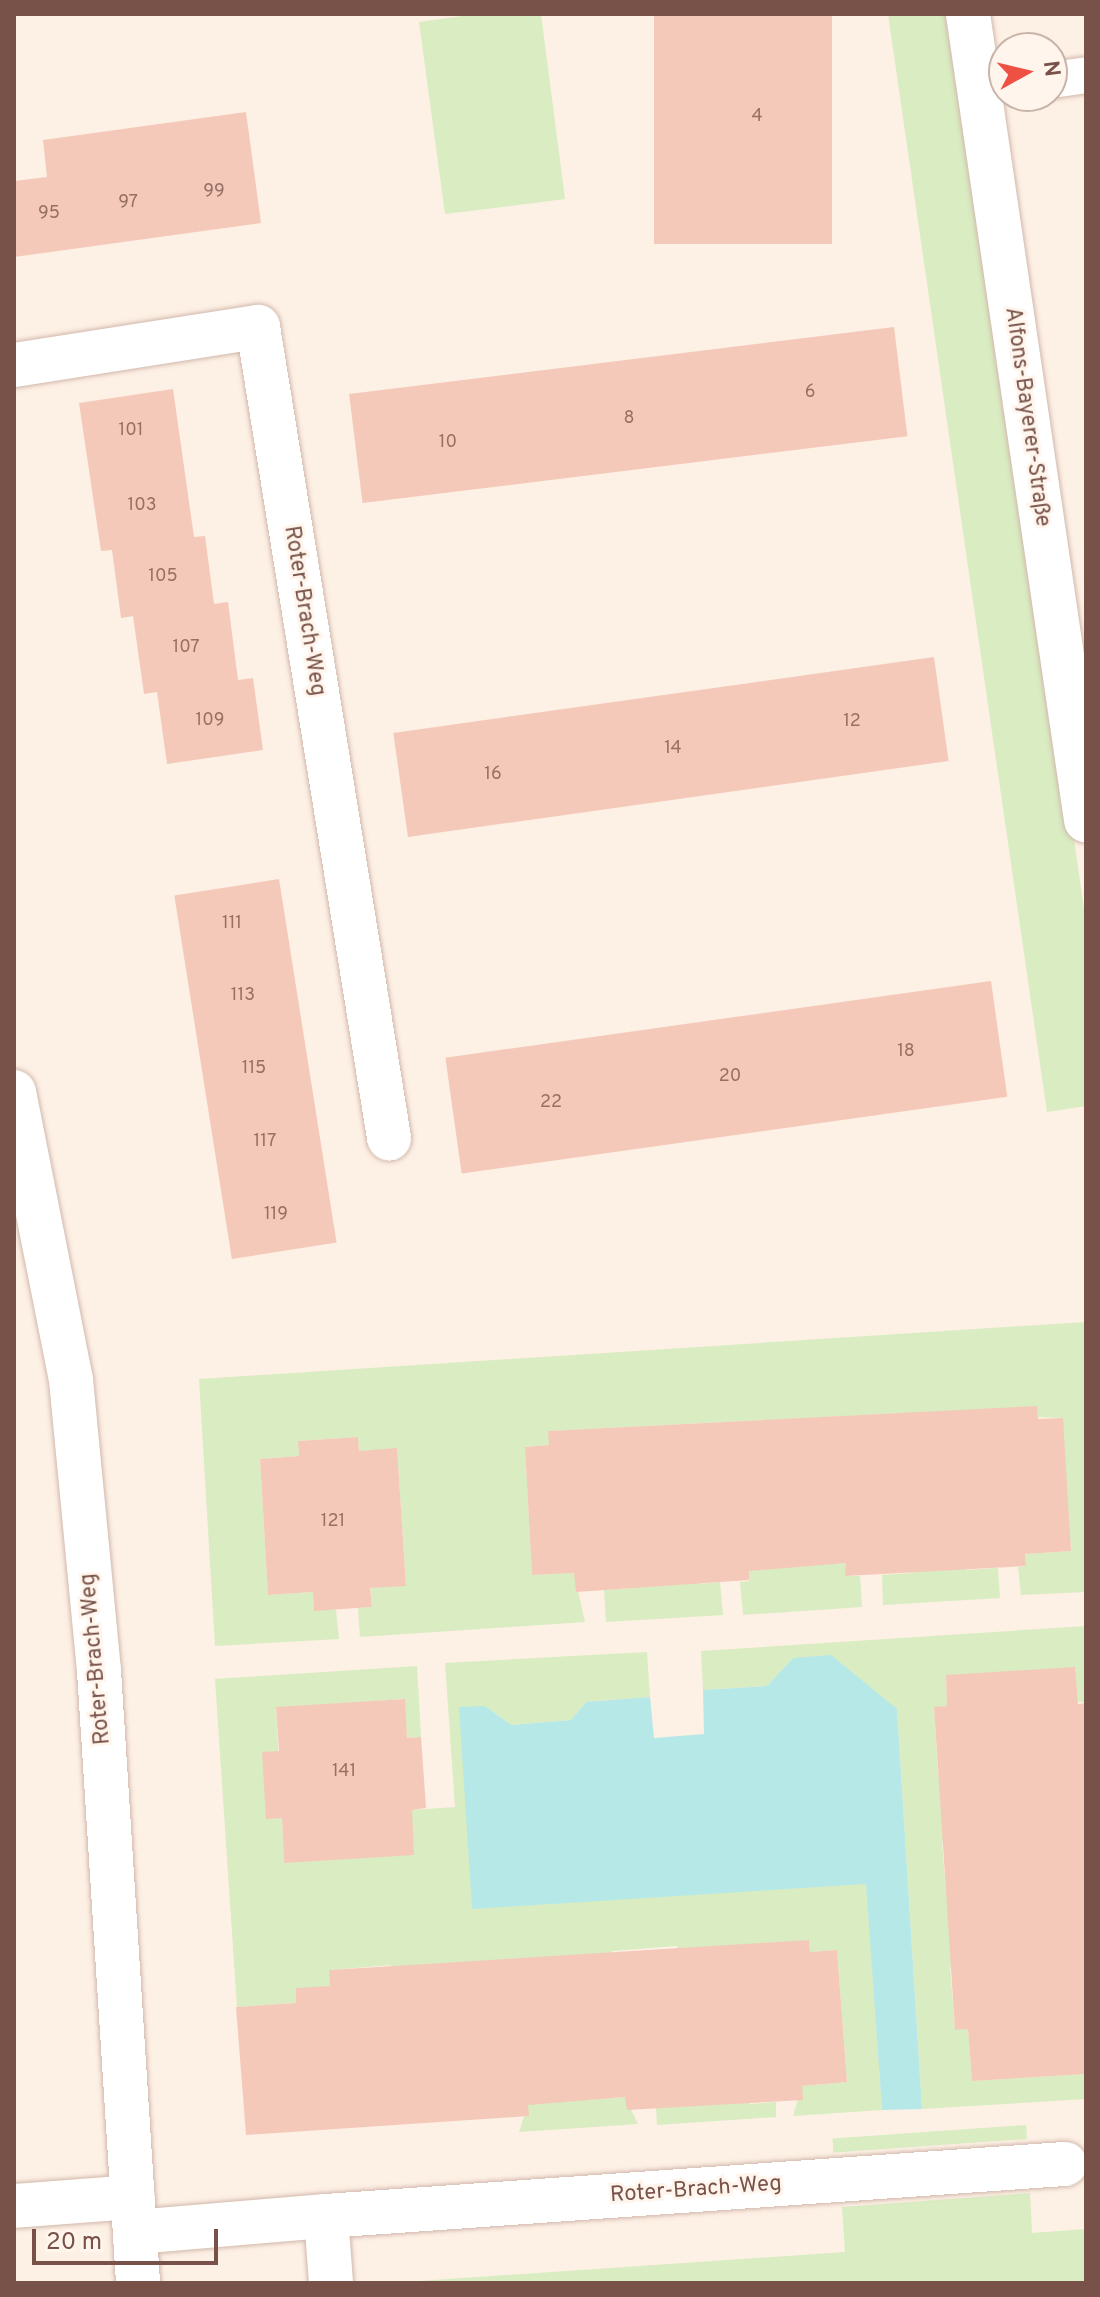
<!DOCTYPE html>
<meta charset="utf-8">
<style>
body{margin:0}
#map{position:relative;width:1100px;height:2297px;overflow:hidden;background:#fdf0e4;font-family:Overpass,sans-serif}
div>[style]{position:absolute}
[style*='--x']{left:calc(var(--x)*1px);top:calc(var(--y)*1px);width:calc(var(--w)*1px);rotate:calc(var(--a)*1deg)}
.green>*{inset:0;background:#d9ecc2;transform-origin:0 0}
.water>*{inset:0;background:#b7e8e8}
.building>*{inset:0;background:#f4c9ba;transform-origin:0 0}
.roads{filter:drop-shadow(0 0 2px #d2b8ac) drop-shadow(0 0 2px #d2b8ac)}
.lane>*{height:36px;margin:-18px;padding:0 18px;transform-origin:18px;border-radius:18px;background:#fff}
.street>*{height:44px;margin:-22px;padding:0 22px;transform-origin:22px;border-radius:22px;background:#fff}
.secondary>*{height:44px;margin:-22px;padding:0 22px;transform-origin:22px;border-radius:22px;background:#fff}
span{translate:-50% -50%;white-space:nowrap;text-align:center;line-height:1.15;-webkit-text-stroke:6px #fff5ec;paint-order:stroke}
.number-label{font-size:18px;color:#977064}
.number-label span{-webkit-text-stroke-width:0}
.street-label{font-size:22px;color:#785248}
.frame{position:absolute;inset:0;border:16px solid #785248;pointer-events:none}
.north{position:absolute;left:988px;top:32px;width:80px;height:80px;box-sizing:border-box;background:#fff5ec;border:2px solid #c9b4aa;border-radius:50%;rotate:82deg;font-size:22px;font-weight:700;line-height:32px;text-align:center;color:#785248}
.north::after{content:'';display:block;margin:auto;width:28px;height:36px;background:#ee5143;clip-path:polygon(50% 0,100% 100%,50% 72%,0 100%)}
.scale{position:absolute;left:32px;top:2229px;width:186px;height:36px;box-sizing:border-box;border:4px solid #785248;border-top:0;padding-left:10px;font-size:24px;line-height:28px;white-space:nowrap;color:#785248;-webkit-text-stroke:6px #fff5ec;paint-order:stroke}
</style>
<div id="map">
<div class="green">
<div style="clip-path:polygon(477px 14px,541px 14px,565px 199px,445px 214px,419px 22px)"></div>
<div style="clip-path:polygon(888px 14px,955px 14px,1086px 923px,1086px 1106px,1047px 1112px)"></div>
<div style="clip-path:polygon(1086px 1322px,1086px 1592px,1021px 1595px,1018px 1567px,1026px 1566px,1025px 1554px,1071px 1551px,1062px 1418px,904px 1413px,549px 1431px,549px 1445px,525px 1447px,532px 1575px,574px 1573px,585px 1622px,360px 1637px,358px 1608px,372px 1607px,370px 1588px,406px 1585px,397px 1449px,359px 1451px,358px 1437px,298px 1441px,299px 1456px,260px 1459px,268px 1595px,313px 1592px,314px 1610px,336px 1610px,339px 1639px,215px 1646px,199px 1379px)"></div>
<div style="clip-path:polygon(964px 1557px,966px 1570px,998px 1568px,1000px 1598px,883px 1605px,882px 1575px,910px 1573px,910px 1560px)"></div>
<div style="clip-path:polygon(846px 1563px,846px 1576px,860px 1576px,862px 1607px,743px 1615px,740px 1582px,749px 1581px,749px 1570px)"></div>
<div style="clip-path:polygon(698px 1573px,699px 1584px,720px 1582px,723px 1615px,606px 1622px,604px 1590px,632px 1588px,632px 1577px)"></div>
<div style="clip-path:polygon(1086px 1626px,1086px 1703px,946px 1675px,947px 1706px,934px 1708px,938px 1774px,955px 1841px,942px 1843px,946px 1892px,965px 1966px,950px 1967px,955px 2029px,968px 2029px,972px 2081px,1086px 2074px,1086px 2099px,922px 2109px,897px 1709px,793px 1658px,767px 1686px,703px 1690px,701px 1651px)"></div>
<div style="clip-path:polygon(647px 1652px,650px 1697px,586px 1702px,571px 1720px,510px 1725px,485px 1706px,472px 1908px,867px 1883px,882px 2110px,793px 2116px,802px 2086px,847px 2082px,837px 1950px,810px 1952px,809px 1940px,679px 1959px,677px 1946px,612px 1951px,613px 1967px,522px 1958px,457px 1963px,392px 1980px,391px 1965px,330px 1970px,330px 1986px,296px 2003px,237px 2007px,215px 1679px,417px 1666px,421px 1737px,407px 1738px,404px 1699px,276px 1708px,284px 1862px,412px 1810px,455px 1807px,445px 1663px)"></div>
<div style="clip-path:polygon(749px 2089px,750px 2104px,776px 2102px,776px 2117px,657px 2125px,656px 2108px)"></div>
<div style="clip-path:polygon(625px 2097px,638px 2124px,519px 2132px,528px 2104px)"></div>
<div style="left:1026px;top:2125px;width:14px;height:194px;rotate:86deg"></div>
<div style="clip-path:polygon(1030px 2193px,1032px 2233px,1086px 2229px,1086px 2283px,390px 2283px,845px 2252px,842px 2207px)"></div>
</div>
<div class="water">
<div style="clip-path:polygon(831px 1655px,897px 1709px,922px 2109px,882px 2110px,866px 1884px,472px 1909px,459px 1707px,485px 1706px,511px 1725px,571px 1720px,586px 1702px,650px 1697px,654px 1738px,704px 1734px,703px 1690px,767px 1686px,793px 1658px)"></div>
</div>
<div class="building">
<div style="left:654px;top:14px;width:178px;height:230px"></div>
<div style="clip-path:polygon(246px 112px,261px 223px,14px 257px,14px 181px,47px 177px,43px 140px)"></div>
<div style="left:894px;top:327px;width:110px;height:549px;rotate:83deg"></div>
<div style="clip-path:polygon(173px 389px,194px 537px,205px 536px,214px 604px,228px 602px,238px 680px,253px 678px,263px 750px,167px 764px,157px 692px,144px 694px,133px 616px,121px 618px,112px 550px,101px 551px,79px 403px)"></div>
<div style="left:934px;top:657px;width:105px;height:546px;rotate:82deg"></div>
<div style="left:279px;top:879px;width:368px;height:106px;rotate:81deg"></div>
<div style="left:991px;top:981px;width:117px;height:551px;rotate:82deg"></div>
<div style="clip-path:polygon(1037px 1406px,1038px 1419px,1063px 1418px,1071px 1551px,1025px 1554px,1026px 1566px,845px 1576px,846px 1563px,749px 1571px,749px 1580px,576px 1592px,574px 1573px,532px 1575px,525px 1447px,549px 1445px,548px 1431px)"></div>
<div style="clip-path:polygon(358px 1437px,359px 1451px,397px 1448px,406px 1586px,370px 1588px,372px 1607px,314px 1611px,313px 1592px,268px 1595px,260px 1459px,299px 1456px,298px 1441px)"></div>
<div style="clip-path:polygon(1075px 1667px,1078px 1704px,1086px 1703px,1086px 2074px,972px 2081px,968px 2029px,955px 2030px,934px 1707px,947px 1706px,946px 1675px)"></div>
<div style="clip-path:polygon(405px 1699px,407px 1738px,421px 1737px,426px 1808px,412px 1810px,414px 1855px,284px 1863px,282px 1818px,266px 1819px,262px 1752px,279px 1751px,276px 1707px)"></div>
<div style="clip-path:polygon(809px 1940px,810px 1952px,837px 1950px,847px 2082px,802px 2086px,803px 2100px,627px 2110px,625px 2097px,528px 2105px,529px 2116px,246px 2135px,236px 2007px,296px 2003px,296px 1988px,330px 1986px,329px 1970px)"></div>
</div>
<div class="roads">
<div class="lane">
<div style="--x:1052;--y:80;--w:34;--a:-8"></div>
</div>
<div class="street">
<div style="--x:968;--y:14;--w:815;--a:81.67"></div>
<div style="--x:14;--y:365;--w:247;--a:-8.9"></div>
<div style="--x:258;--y:327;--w:822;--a:80.82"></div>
<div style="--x:14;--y:2206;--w:119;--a:-4.3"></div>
<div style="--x:326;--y:2216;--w:741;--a:-4.03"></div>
<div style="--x:135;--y:2232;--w:192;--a:-4.8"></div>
<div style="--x:326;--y:2216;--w:67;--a:85.7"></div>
</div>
<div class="secondary">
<div style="--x:14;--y:1092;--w:294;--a:78.8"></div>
<div style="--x:71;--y:1380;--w:292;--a:84.5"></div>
<div style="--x:99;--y:1671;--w:613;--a:86.35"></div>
</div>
</div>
<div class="number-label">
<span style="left:757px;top:117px">4</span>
<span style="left:214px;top:192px">99</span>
<span style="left:128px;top:203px">97</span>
<span style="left:49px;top:214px">95</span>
<span style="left:810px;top:393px">6</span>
<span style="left:629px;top:419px">8</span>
<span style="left:131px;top:431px">101</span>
<span style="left:448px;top:443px">10</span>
<span style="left:142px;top:506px">103</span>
<span style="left:163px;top:577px">105</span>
<span style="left:186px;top:648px">107</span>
<span style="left:210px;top:721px">109</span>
<span style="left:852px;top:722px">12</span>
<span style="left:673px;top:749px">14</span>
<span style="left:493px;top:775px">16</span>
<span style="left:232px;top:924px">111</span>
<span style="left:243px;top:996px">113</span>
<span style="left:906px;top:1052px">18</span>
<span style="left:254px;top:1069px">115</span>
<span style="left:730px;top:1077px">20</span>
<span style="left:551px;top:1103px">22</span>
<span style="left:265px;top:1142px">117</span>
<span style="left:276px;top:1215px">119</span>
<span style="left:333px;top:1522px">121</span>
<span style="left:344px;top:1772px">141</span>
</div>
<div class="street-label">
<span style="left:1027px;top:417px;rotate:82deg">Alfons-Bayerer-Straße</span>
<span style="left:304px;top:611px;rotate:81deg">Roter-Brach-Weg</span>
<span style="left:96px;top:1659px;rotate:-95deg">Roter-Brach-Weg</span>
<span style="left:696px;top:2190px;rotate:-4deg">Roter-Brach-Weg</span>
</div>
<div class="frame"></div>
<div class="north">N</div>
<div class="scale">20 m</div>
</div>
